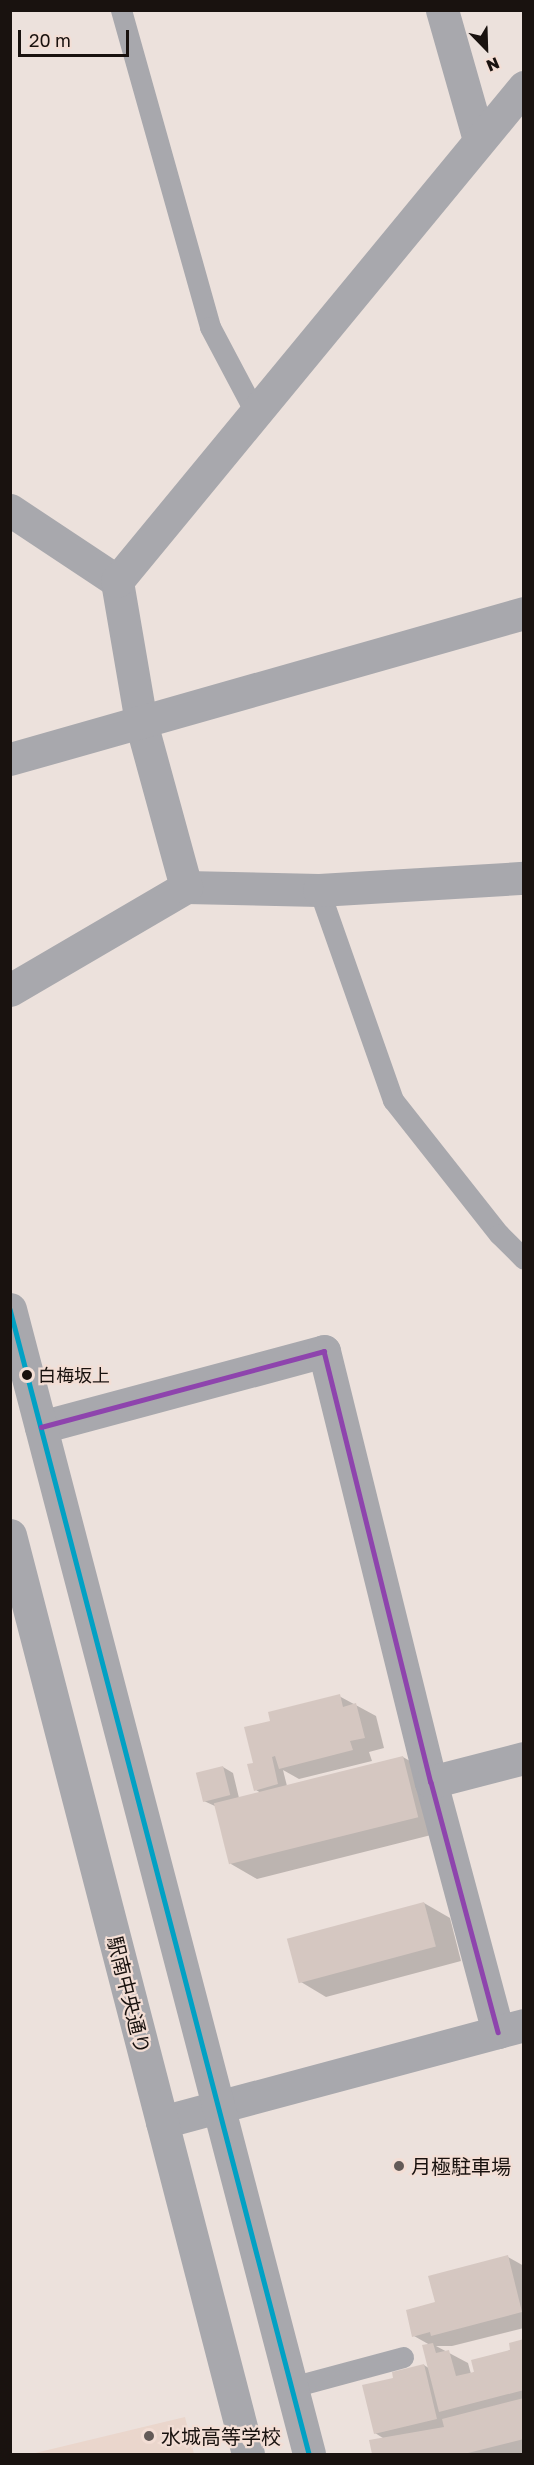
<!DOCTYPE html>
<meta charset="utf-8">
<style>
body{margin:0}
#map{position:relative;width:534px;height:2465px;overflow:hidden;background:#ece1dc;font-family:"Golos Text","Noto Sans JP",sans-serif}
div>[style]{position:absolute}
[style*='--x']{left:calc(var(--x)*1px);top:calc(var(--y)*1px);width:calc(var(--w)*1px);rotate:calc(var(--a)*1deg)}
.built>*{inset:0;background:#ead6cc}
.shadow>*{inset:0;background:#0003}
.building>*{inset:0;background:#d5c7c1;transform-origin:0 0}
.service>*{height:21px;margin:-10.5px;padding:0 10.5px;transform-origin:10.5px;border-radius:10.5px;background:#a8a8ad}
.minor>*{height:33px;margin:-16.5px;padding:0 16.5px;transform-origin:16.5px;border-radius:16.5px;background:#a8a8ad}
.tertiary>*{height:33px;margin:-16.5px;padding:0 16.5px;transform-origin:16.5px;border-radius:16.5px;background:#a8a8ad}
.bus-1>*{height:4.5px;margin:-2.25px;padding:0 2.25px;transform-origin:2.25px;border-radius:2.25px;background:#01a1c4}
.bus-2>*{height:4.5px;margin:-2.25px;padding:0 2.25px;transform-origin:2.25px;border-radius:2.25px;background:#8e44ad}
.dots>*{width:16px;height:16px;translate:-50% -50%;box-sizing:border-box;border:3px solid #f3ded5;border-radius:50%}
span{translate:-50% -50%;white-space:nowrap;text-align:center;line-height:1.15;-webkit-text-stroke:4.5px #f3ded5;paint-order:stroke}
.bus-label{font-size:18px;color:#19120f}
.left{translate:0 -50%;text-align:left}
.street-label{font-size:20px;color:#19120f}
.poi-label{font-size:20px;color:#19120f}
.frame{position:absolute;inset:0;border:12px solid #19120f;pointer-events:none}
.north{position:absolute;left:456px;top:18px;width:60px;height:60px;-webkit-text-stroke:4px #f3ded5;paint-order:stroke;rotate:157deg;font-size:16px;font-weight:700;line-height:24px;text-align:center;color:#19120f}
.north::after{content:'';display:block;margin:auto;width:21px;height:27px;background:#19120f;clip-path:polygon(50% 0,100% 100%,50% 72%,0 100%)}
.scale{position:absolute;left:18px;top:30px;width:111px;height:27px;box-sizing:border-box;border:3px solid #19120f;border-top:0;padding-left:8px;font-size:18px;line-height:21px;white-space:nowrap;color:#19120f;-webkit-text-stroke:4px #f3ded5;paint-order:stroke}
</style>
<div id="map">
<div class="built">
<div style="clip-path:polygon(185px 2417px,194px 2454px,31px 2454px)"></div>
</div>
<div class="shadow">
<div style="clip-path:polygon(339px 1696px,376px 1716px,384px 1748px,369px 1752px,372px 1761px,299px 1779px,283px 1770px,287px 1786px,403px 1757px,429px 1772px,443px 1832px,257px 1879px,231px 1864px,217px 1807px,204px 1801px,223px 1767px,233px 1773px,239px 1798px,261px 1793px,256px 1790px,257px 1763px,271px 1722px)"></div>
<div style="clip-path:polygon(424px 1903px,450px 1918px,461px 1961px,326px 1997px,301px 1982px)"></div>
<div style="clip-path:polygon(508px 2257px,524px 2266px,524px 2328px,452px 2346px,436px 2346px,468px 2363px,471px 2374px,524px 2341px,524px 2454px,374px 2454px,371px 2441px,383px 2438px,375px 2433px,395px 2380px,424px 2365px,430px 2369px,430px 2345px,414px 2336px,437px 2303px)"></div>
</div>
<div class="building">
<div style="clip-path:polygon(340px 1694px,343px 1707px,356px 1703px,365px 1738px,350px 1741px,353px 1750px,279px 1769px,275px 1756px,272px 1757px,278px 1784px,254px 1791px,247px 1764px,253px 1763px,244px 1727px,270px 1721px,268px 1712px)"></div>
<div style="left:403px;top:1756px;width:63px;height:195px;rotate:76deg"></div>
<div style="left:223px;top:1766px;width:30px;height:28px;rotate:76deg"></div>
<div style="left:424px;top:1902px;width:46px;height:142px;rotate:75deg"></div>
<div style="clip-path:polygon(508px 2255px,522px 2312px,431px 2336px,430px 2332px,412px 2337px,406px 2310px,435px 2302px,428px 2276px)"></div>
<div style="clip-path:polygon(524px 2339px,524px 2390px,439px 2412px,422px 2345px,433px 2343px,436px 2353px,449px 2350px,456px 2376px,474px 2372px,471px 2360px,510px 2350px,509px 2343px)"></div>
<div style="clip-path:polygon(424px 2364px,437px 2419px,374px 2434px,362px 2385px,393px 2378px,392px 2372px)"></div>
<div style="clip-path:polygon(524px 2398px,524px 2439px,464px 2454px,372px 2454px,369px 2440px,444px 2427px,442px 2419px)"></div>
</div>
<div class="service">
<div style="--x:121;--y:10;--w:329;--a:74.3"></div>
<div style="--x:210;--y:327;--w:94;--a:62.1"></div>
<div style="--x:319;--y:890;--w:223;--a:70.6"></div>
<div style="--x:393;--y:1100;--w:171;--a:51.7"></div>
<div style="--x:499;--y:1234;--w:35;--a:45"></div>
<div style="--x:292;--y:2387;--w:115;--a:-15.1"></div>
</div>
<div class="minor">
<div style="--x:442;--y:10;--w:135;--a:74.1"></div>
<div style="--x:10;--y:510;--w:128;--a:33.6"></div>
<div style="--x:186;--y:887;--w:133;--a:1.3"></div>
<div style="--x:319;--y:890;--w:205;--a:-3.4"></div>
<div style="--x:10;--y:990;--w:204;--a:-30.3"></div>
<div style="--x:186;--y:887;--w:171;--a:-105.3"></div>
<div style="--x:141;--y:722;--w:143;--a:-99.7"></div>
<div style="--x:117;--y:581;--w:640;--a:-50.52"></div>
<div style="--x:41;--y:1427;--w:293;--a:-15"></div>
<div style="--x:324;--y:1351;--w:444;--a:76.1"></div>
<div style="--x:431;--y:1782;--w:259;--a:75"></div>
<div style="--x:431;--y:1782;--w:96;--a:-14.5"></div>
<div style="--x:162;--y:2122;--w:375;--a:-15"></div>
</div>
<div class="tertiary">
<div style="--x:10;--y:759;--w:534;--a:-15.86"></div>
<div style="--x:10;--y:1309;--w:1183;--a:75.36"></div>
<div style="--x:10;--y:1535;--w:949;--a:75.48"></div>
</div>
<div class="bus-1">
<div style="--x:10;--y:1309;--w:1183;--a:75.36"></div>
</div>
<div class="bus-2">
<div style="--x:41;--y:1427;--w:293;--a:-15"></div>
<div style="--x:324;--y:1351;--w:444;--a:76.1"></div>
<div style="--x:431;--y:1782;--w:259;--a:75"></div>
</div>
<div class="dots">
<div style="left:27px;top:1375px;background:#19120f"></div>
<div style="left:399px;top:2166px;background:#635a57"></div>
<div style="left:149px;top:2436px;background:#635a57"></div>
</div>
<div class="bus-label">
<span class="left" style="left:38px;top:1375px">白梅坂上</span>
</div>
<div class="street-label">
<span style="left:129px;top:1995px;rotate:76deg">駅南中央通り</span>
</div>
<div class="poi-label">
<span class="left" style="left:411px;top:2166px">月極駐車場</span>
<span class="left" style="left:161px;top:2436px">水城高等学校</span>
</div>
<div class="frame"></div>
<div class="north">N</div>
<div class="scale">20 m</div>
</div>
